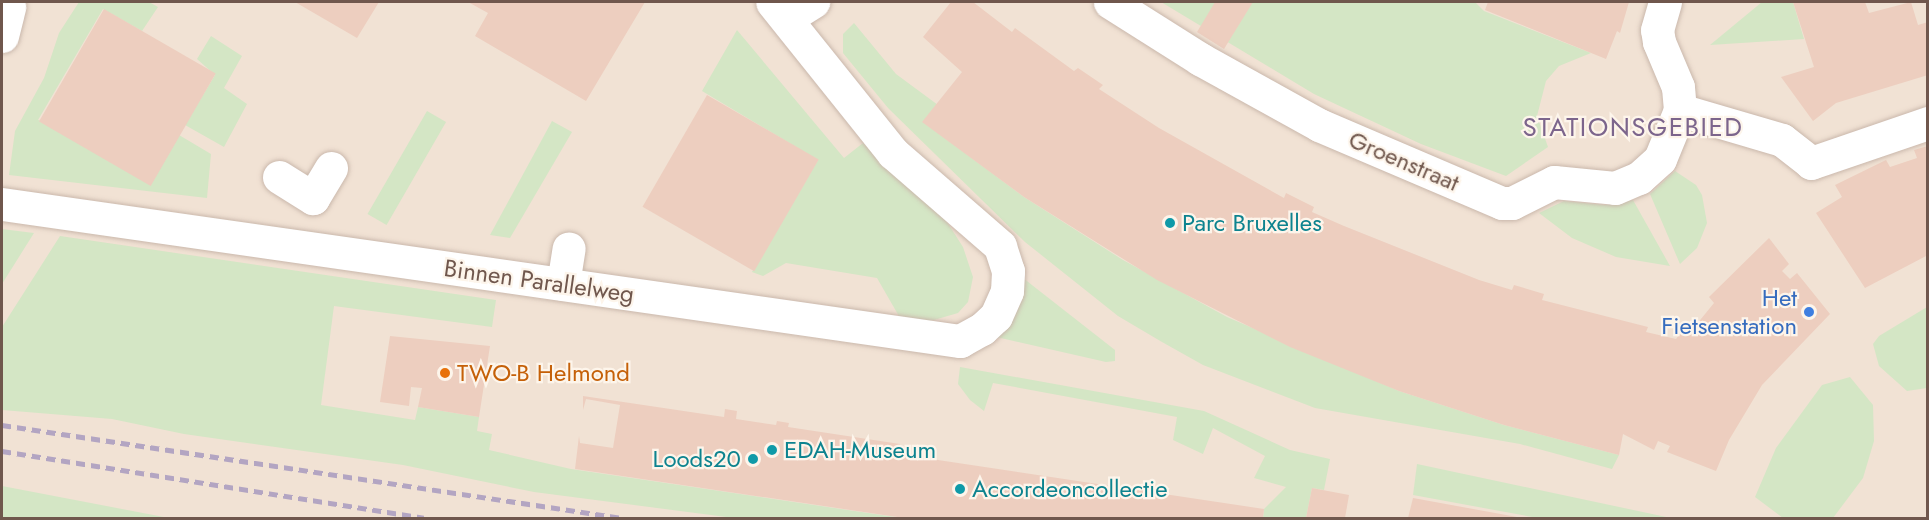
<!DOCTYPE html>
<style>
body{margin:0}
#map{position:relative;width:1929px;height:520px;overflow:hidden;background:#faf0e5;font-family:Jost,sans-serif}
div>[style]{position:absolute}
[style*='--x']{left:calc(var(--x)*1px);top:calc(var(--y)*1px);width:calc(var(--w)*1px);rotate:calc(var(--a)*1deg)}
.residential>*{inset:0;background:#f1e2d4;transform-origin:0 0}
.green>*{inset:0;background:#d4e6c5;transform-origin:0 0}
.building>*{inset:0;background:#edcebf;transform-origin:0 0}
.roads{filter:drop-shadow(0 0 2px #cab8ac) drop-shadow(0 0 2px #cab8ac)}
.minor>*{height:33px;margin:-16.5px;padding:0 16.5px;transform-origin:16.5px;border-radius:16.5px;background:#fff}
.rail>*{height:4.5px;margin-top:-2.25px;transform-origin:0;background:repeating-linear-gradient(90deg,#b3a5c2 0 9px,transparent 0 15px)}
.dots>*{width:16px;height:16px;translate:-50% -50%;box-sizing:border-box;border:3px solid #fdf5eb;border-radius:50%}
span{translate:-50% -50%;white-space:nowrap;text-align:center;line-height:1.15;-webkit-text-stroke:4.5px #fdf5eb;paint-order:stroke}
.street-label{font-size:24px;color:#70574d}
.culture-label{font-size:24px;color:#0d838f}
.left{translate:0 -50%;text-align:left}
.right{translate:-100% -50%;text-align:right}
.shop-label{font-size:24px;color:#366cbe}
.food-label{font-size:24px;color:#c56008}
.neighbourhood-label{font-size:26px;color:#7c658c;letter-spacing:1.5px}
.frame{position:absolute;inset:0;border:3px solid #70574d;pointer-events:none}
</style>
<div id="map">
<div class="residential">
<div style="left:2px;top:2px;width:1925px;height:516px"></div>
</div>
<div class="green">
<div style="clip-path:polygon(79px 2px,149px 2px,158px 7px,142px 31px,103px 9px,38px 120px,179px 135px,211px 154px,207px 198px,9px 175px,15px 131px,44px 78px,59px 33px)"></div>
<div style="clip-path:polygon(1161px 2px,1475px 2px,1484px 11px,1591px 53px,1559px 66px,1546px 81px,1537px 116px,1548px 147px,1506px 176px,1421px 144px,1314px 94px)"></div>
<div style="clip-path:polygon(1762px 2px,1793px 2px,1804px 39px,1710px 45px)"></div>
<div style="clip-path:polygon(854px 23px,896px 74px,938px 105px,923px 122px,1024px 197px,1123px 260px,1227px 317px,1399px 391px,1504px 425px,1619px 455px,1612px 469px,1520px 444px,1315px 408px,1203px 365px,1162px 342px,1118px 316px,1025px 242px,888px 108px,843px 53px,843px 34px)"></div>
<div style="clip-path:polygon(737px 30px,844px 158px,863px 143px,947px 222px,963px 247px,973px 277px,968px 302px,958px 313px,927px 322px,900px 318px,877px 278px,786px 263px,763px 276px,752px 272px,818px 160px,702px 91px)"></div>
<div style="clip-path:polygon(211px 36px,242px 56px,224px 88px,247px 104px,224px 147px,185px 125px,215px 75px,197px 59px)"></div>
<div style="left:427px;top:111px;width:22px;height:119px;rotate:30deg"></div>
<div style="clip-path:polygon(552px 121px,572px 132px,510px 238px,490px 235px)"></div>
<div style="clip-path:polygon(1675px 171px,1696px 185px,1702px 195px,1707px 223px,1697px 248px,1680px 264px,1650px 194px)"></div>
<div style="clip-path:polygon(1633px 200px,1670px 266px,1616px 257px,1572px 238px,1539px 213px,1564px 201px,1605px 205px)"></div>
<div style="clip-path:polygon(2px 229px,34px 233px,2px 284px)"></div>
<div style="clip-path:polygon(60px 236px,496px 300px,492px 327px,334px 306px,321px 405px,415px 420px,418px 407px,479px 417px,477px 431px,492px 434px,489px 450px,571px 469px,902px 518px,734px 518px,534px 492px,403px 465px,184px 434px,112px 419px,2px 410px,2px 327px)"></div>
<div style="clip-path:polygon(1023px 278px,1115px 350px,1115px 361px,1106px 362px,992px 336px)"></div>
<div style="clip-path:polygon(1927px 307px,1927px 388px,1907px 391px,1879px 366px,1873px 344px,1879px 336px)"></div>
<div style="clip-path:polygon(960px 367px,1204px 411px,1290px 450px,1330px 459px,1324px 490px,1312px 488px,1306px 518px,1263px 518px,1264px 509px,1286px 487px,1254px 478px,1265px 456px,1213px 428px,1203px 454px,1173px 440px,1177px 417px,993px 383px,984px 411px,970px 400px,958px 384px)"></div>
<div style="clip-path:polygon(1850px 377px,1873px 405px,1874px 441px,1863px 478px,1833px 518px,1783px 518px,1755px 497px,1776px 448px,1822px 385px)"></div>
<div style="clip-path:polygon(1417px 464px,1671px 518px,1538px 518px,1413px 495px)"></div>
<div style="clip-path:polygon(2px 486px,169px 518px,2px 518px)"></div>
</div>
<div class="building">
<div style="clip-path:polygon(295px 2px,379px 2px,357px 38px)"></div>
<div style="clip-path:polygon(468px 2px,645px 2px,586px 101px,475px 36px,488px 13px)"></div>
<div style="clip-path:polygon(951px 2px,973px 2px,1012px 32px,1015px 28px,1074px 71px,1078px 68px,1103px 85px,1099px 89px,1159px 128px,1284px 198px,1286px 193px,1314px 207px,1312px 212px,1344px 226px,1479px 280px,1512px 290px,1514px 285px,1544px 294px,1542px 300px,1648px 327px,1646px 332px,1676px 339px,1686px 326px,1692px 330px,1714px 303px,1709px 297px,1769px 238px,1789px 264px,1782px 271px,1790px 279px,1797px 273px,1830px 314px,1762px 385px,1729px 440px,1716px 471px,1667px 452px,1670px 446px,1658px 441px,1654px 450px,1623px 434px,1619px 455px,1504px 425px,1399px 391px,1290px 347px,1157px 280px,1024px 197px,922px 122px,962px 72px,923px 37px)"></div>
<div style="clip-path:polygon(1215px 2px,1253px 2px,1224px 49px,1197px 32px)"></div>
<div style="clip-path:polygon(1488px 2px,1629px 2px,1620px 33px,1617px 31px,1606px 59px,1485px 10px)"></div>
<div style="clip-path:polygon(1793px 2px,1865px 2px,1869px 13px,1911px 2px,1918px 25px,1928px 22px,1928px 75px,1836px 103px,1813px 121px,1781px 77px,1814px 67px)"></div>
<div style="left:104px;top:9px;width:129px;height:130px;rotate:30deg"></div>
<div style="left:707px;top:95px;width:129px;height:129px;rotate:30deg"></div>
<div style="clip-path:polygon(1928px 146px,1928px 255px,1865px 288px,1816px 213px,1842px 197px,1835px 185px,1886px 160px,1890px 167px,1917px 158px,1914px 150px)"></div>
<div style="clip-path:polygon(390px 336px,490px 346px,479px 417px,418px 407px,422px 388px,411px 387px,409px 406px,380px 402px)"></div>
<div style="clip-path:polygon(583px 396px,724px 417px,725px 409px,737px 411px,736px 419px,776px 425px,777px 421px,789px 423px,788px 427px,900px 444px,898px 454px,1264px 509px,1263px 518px,904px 518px,575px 469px,579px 436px,580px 443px,613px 448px,620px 405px,586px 399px,583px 410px)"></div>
<div style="clip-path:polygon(1312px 488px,1349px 495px,1345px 518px,1306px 518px)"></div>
<div style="clip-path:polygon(1413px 498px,1517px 517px,1517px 518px,1408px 518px)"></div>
</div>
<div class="roads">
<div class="minor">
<div style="--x:1110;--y:2;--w:107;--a:32.3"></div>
<div style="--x:1200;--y:59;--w:136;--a:29"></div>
<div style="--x:1319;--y:125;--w:199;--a:23.1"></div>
<div style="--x:1502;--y:203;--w:10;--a:0"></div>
<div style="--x:1512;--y:203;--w:47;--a:-26.6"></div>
<div style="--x:1554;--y:182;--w:61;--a:5.6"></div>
<div style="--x:1615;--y:188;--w:26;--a:-23"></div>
<div style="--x:1639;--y:178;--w:28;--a:-42"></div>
<div style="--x:1660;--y:159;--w:53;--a:-67.8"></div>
<div style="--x:1680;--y:110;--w:23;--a:-95"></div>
<div style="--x:1678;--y:87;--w:49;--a:-112.9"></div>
<div style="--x:1659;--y:42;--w:12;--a:-99"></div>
<div style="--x:1657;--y:30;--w:29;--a:-74"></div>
<div style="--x:787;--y:18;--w:31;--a:-32"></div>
<div style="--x:2;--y:36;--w:30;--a:-76"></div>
<div style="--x:1680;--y:110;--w:106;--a:16.4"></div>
<div style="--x:1782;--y:140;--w:37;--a:38"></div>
<div style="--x:1811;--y:163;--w:124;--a:-18.9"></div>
<div style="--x:279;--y:177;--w:40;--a:32"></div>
<div style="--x:313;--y:198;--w:35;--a:-59"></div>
<div style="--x:2;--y:204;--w:968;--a:8.14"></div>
<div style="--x:960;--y:341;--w:25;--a:-29"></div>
<div style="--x:982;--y:329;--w:19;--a:-43"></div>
<div style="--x:996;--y:316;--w:27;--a:-66"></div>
<div style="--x:1007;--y:291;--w:20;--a:-87"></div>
<div style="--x:1008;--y:271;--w:26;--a:-108"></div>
<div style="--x:1000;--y:246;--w:142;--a:-139"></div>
<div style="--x:893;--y:153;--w:193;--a:-128.7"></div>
<div style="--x:563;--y:284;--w:36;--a:-81"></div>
</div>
</div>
<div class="rail">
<div style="--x:2;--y:425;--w:627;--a:8.53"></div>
<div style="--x:2;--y:451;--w:427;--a:9"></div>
</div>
<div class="dots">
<div style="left:1170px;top:223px;background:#0f9aa8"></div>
<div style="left:1809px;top:312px;background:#3f7fe0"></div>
<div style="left:445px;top:373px;background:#e8710a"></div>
<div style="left:772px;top:450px;background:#0f9aa8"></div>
<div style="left:753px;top:459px;background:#0f9aa8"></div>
<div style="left:960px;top:489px;background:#0f9aa8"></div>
</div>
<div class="street-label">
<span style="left:1404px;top:161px;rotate:23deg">Groenstraat</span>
<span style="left:539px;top:281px;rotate:8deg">Binnen Parallelweg</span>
</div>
<div class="culture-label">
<span class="left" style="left:1182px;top:223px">Parc Bruxelles</span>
<span class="left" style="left:784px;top:450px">EDAH-Museum</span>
<span class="right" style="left:741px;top:459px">Loods20</span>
<span class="left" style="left:972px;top:489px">Accordeoncollectie</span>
</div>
<div class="shop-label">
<span class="right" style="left:1797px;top:312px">Het<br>Fietsenstation</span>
</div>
<div class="food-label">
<span class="left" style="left:457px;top:373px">TWO-B Helmond</span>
</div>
<div class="neighbourhood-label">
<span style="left:1633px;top:128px">STATIONSGEBIED</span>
</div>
<div class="frame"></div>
</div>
